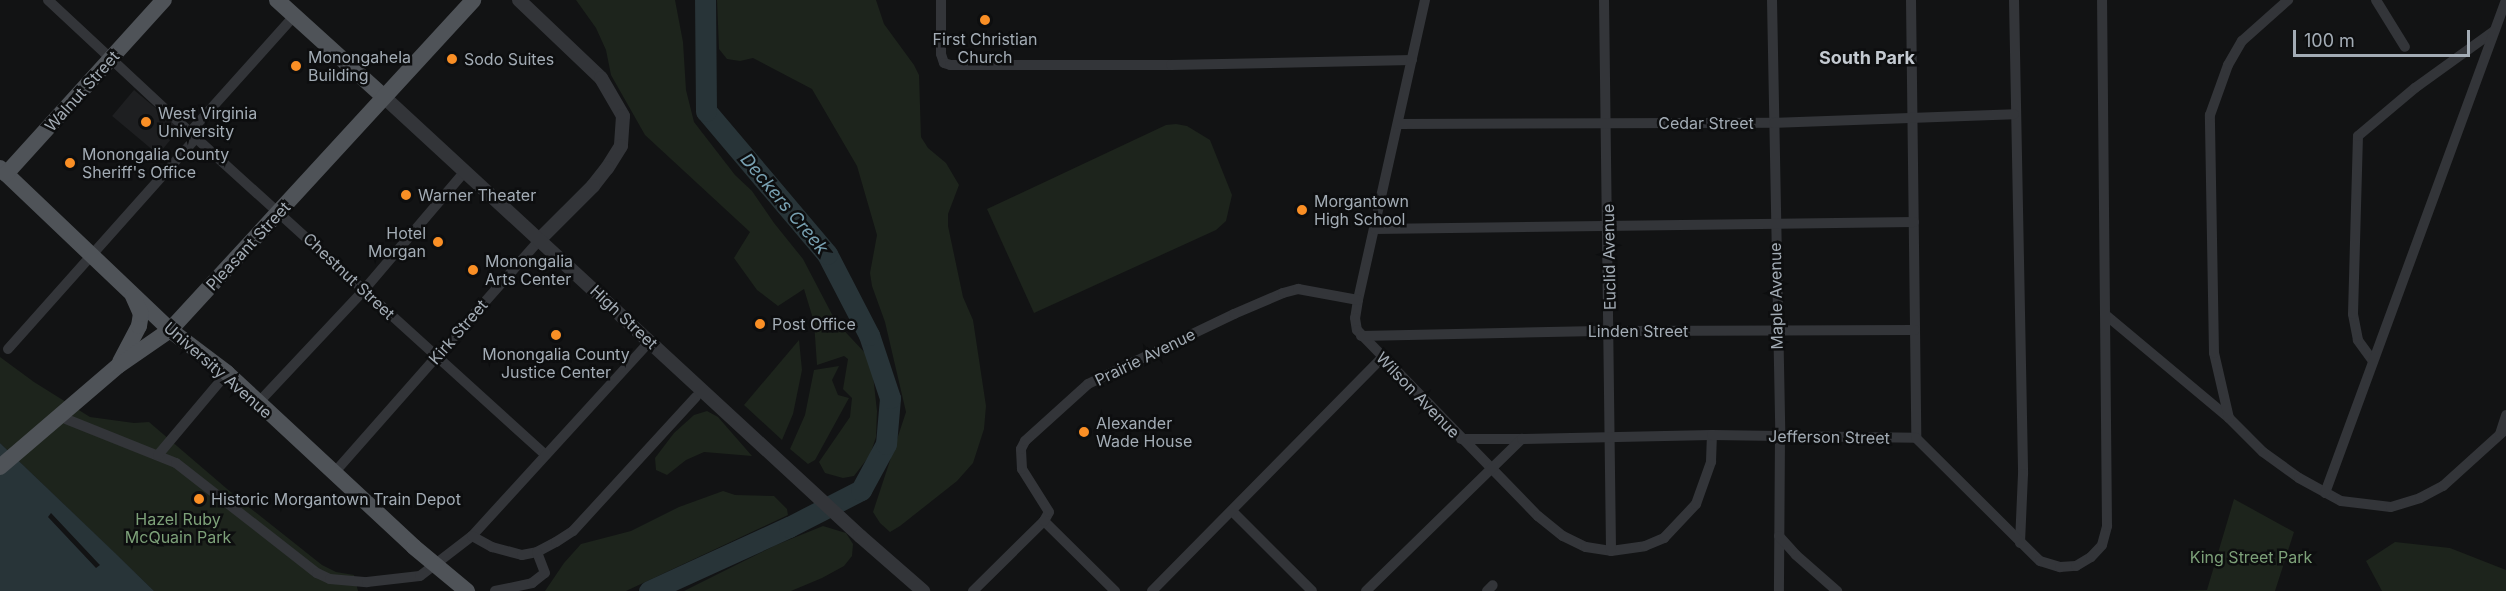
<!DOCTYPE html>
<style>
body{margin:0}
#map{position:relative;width:2506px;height:591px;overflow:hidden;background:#121314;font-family:Inter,sans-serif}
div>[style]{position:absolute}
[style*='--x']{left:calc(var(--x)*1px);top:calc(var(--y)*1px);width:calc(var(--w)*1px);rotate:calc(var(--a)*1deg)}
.built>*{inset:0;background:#1e1f21;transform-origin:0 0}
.green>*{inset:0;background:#1d241c}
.water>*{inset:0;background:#283438}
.pier>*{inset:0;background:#121314}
.river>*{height:21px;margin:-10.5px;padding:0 10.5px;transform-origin:10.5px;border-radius:10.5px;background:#283438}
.minor>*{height:10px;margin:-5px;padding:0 5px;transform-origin:5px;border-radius:5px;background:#333539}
.tertiary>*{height:14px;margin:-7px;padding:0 7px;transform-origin:7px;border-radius:7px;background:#333539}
.primary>*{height:16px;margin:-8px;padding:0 8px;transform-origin:8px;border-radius:8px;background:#4f5358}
.dots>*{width:16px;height:16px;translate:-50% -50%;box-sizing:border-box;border:3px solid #0d0e0f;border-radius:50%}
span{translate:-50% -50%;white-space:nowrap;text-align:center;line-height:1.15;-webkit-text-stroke:5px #0d0e0f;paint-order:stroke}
.poi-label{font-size:16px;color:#a3acb5}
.left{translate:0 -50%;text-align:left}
.right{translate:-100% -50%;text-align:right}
.street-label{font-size:16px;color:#a3acb5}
.park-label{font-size:16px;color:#7da179}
.neighbourhood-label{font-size:18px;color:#c4cad1;font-weight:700}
.water-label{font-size:18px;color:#78a1b2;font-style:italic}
.scale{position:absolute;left:2293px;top:30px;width:177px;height:27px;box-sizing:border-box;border:3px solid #a3acb5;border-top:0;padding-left:8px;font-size:18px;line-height:21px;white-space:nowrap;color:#a3acb5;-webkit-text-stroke:4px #0d0e0f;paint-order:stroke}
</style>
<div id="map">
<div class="built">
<div style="left:134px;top:90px;width:60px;height:34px;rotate:40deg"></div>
</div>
<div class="green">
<div style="clip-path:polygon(576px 0,675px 0,683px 42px,686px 90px,694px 122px,735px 175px,752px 191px,774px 223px,803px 259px,836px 322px,867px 355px,872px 366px,877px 411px,876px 437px,870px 455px,854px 476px,843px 478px,825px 473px,819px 462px,850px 417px,852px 398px,843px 389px,848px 359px,844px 356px,817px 365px,814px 322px,804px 289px,778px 306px,757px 290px,734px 258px,750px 232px,645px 135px,611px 75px,606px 50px,596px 28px)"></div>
<div style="clip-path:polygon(717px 0,876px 0,884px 24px,914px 65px,919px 75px,921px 137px,928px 148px,946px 163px,959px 185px,948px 214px,948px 226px,963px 297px,973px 320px,986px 406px,984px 429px,973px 463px,957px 481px,900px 526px,890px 532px,880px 523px,873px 512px,906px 412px,885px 322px,872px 286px,870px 273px,877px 235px,857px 166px,812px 89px,753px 58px,740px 61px,727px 59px,719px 49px)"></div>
<div style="clip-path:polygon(1176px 124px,1187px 126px,1210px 140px,1232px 195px,1226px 221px,1216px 230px,1034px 313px,987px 209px,1166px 125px)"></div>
<div style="clip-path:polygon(799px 340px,802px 370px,793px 414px,782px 440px,744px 405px)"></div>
<div style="clip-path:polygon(0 357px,34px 382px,90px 417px,134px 423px,149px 422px,240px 500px,322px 565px,336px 572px,354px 575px,358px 591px,154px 591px,0 443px)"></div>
<div style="clip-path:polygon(839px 366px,832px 380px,838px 395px,849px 398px,815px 460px,808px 464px,790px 449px,805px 415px,814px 370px)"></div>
<div style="clip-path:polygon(707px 411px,718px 417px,752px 456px,704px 452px,686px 460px,667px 475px,656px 470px,655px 458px,674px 433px,694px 415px)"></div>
<div style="clip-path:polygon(723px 491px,735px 495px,774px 496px,787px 509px,788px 515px,626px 591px,545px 591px,564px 563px,581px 544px,631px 531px,679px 507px)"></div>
<div style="clip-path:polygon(2234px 499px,2294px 532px,2275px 591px,2167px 591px,2207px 590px)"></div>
<div style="clip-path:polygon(823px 526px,846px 533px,853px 544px,852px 556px,844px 566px,822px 578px,791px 591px,684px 591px,776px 545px)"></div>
<div style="clip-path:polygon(2395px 542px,2450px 548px,2506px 570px,2506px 591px,2382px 591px,2366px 561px)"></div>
</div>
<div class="water">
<div style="clip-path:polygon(0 443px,115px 553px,154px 591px,0 591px)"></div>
</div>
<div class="pier">
<div style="clip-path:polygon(51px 513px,98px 563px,100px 565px,96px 568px,48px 517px)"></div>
</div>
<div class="river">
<div style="--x:649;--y:591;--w:154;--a:-24.6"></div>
<div style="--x:789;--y:527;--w:81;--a:-27.2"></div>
<div style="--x:861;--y:490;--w:52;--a:-61.5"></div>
<div style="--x:886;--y:444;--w:46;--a:-85"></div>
<div style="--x:890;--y:398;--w:66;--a:-108.4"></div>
<div style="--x:869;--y:335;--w:91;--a:-117.4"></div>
<div style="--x:827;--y:254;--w:187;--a:-130.2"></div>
<div style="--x:706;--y:111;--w:111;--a:-90.5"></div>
</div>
<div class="minor">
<div style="--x:48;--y:0;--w:202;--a:43"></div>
<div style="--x:196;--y:138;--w:471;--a:42.2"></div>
<div style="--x:941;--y:0;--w:54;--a:90"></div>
<div style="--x:941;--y:54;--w:9;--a:72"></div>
<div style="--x:944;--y:63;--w:6;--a:18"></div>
<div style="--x:950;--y:65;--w:221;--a:0"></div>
<div style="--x:1171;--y:65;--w:241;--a:-1.2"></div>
<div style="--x:1425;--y:0;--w:307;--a:102.6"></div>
<div style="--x:1358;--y:300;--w:18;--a:99"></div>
<div style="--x:1355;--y:318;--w:12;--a:81"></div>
<div style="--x:1357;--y:330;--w:260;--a:45.8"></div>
<div style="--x:1538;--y:516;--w:32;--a:39"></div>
<div style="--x:1563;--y:536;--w:25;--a:26"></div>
<div style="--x:1586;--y:547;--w:25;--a:9"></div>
<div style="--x:1611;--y:551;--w:34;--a:-8"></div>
<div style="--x:1645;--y:546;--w:21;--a:-23"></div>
<div style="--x:1664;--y:538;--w:47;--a:-46.7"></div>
<div style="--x:1696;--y:504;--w:45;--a:-70.3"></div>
<div style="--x:1711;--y:462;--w:27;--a:-88"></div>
<div style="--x:1604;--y:0;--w:551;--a:89.27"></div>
<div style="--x:1772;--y:0;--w:436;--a:88.9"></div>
<div style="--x:1780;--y:436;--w:155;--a:90.4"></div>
<div style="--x:1911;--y:0;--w:438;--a:89.3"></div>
<div style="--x:2014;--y:0;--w:474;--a:88.9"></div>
<div style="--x:2023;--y:474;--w:69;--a:92.5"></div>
<div style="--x:2376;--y:0;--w:55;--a:58.3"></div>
<div style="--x:1398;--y:124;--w:376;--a:-0.2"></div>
<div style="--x:1774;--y:123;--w:240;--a:-2.1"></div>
<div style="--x:190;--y:132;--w:156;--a:-48.1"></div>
<div style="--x:1375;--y:229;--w:539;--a:-0.74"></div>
<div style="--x:2107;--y:316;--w:159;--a:39.9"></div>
<div style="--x:2229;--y:418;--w:48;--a:45"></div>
<div style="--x:2263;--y:452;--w:44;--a:35.8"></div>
<div style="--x:2299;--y:478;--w:48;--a:28.7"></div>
<div style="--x:2341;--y:501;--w:50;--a:6.8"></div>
<div style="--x:2391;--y:507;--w:30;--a:-17"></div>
<div style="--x:2420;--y:498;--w:26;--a:-28"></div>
<div style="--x:2443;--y:486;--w:85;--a:-42.1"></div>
<div style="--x:1361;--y:336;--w:249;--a:-1.2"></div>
<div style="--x:1610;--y:331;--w:305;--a:-0.2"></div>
<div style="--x:8;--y:349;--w:283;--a:-48.3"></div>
<div style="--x:2373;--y:361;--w:26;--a:-126"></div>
<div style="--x:2358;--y:340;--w:26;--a:-101"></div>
<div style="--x:2353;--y:314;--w:178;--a:-88.4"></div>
<div style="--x:2358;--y:136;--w:75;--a:-40.1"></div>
<div style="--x:2415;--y:88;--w:97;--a:-35.8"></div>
<div style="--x:258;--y:403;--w:154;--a:-46.8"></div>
<div style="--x:363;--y:291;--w:157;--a:-49.6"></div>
<div style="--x:2229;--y:418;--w:67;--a:-103"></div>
<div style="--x:2214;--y:353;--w:238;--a:-91"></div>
<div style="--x:2210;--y:115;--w:53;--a:-70.2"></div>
<div style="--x:2228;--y:65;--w:28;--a:-60"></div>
<div style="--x:2242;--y:41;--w:62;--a:-41.7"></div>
<div style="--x:66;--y:419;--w:118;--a:21.8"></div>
<div style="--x:176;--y:463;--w:179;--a:38"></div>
<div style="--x:317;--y:573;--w:14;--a:25"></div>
<div style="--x:330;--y:579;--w:37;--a:5"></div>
<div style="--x:367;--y:582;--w:53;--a:-6.5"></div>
<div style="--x:420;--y:576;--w:66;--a:-37.6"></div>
<div style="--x:472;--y:536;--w:264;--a:-47.6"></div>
<div style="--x:2500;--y:434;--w:20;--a:-72"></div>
<div style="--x:1461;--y:439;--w:61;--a:0"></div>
<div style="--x:158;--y:455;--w:107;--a:-49.9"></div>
<div style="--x:334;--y:473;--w:312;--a:-48.6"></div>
<div style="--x:2325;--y:493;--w:525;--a:-69.84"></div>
<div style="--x:1232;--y:511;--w:113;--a:45"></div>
<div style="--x:1044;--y:521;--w:100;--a:44.6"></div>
<div style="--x:472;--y:536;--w:23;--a:29"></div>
<div style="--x:492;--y:547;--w:31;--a:15"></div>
<div style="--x:522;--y:555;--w:15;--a:-11"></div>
<div style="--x:537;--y:552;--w:21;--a:-28"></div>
<div style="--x:556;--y:542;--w:20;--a:-33"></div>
<div style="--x:573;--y:531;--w:182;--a:-47.5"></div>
<div style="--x:1779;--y:536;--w:25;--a:48"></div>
<div style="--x:1796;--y:555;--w:55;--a:41.3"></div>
<div style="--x:495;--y:591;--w:38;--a:-12"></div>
<div style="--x:532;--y:583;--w:16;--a:-38"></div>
<div style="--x:545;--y:573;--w:22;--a:-111"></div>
<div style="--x:973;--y:591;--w:100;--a:-44.6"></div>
<div style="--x:1044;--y:521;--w:10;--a:-61"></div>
<div style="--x:1049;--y:512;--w:51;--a:-122.1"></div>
<div style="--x:1022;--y:469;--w:20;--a:-93"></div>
<div style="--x:1021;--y:449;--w:9;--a:-63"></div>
<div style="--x:1025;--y:441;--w:85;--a:-42.1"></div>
<div style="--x:1088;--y:384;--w:162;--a:-25.6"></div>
<div style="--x:1234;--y:314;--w:53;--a:-23.2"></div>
<div style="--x:1283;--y:293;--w:16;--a:-15"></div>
<div style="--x:1298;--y:289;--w:61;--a:10.4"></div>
<div style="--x:1152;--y:591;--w:329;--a:-45.4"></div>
<div style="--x:1366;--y:591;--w:218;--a:-44.3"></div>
<div style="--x:1522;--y:439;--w:190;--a:-1.2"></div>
<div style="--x:1712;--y:435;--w:204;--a:0.8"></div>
<div style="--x:1916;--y:438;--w:175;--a:44.8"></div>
<div style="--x:2040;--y:561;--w:21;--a:17"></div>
<div style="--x:2060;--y:567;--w:16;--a:-4"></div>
<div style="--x:2076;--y:566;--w:17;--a:-31"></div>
<div style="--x:2091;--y:557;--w:16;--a:-47"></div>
<div style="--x:2102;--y:545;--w:20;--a:-75"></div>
<div style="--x:2107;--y:526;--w:526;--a:-90.54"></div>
<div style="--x:1487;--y:591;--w:8;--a:-45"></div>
</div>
<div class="tertiary">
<div style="--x:519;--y:0;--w:113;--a:43.6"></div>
<div style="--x:601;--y:78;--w:44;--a:59.9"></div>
<div style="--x:623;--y:116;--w:30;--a:94"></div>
<div style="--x:621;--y:146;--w:26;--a:122"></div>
<div style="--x:607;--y:168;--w:23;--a:128"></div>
<div style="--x:593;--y:186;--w:75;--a:135"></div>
<div style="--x:384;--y:97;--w:648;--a:42.68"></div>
<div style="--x:860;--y:536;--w:84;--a:41.1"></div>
</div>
<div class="primary">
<div style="--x:277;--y:0;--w:144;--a:42.2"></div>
<div style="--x:0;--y:168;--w:235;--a:43.6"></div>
<div style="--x:170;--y:330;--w:71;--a:37"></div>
<div style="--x:227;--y:373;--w:255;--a:42.9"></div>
<div style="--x:414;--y:547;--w:69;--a:39.7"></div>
<div style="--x:6;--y:174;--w:235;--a:-47.8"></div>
<div style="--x:120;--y:362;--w:41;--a:-62.2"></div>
<div style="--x:139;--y:326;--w:12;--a:-81"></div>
<div style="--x:141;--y:314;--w:20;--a:-114"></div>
<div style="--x:0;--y:467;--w:155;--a:-40.6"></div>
<div style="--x:118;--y:366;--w:63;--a:-34.7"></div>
<div style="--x:170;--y:330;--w:448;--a:-47.4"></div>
</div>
<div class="dots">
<div style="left:985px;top:20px;background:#fa8f25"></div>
<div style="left:452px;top:59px;background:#fa8f25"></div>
<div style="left:296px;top:66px;background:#fa8f25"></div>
<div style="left:146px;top:122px;background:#fa8f25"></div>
<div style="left:70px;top:163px;background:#fa8f25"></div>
<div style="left:406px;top:195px;background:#fa8f25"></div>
<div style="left:1302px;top:210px;background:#fa8f25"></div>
<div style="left:438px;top:242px;background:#fa8f25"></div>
<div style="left:473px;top:270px;background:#fa8f25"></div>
<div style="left:760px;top:324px;background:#fa8f25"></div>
<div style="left:556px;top:335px;background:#fa8f25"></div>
<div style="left:1084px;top:432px;background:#fa8f25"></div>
<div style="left:199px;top:499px;background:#fa8f25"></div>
</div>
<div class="poi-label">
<span style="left:985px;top:48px">First Christian<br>Church</span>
<span class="left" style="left:308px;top:66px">Monongahela<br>Building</span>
<span class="left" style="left:464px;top:59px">Sodo Suites</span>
<span class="left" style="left:158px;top:122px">West Virginia<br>University</span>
<span class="left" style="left:82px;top:163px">Monongalia County<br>Sheriff's Office</span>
<span class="left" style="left:418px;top:195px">Warner Theater</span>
<span class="left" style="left:1314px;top:210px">Morgantown<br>High School</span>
<span class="right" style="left:426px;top:242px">Hotel<br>Morgan</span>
<span class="left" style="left:485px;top:270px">Monongalia<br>Arts Center</span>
<span class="left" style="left:772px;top:324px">Post Office</span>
<span style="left:556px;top:363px">Monongalia County<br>Justice Center</span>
<span class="left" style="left:1096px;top:432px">Alexander<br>Wade House</span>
<span class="left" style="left:211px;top:499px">Historic Morgantown Train Depot</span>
</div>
<div class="street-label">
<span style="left:82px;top:91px;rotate:-48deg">Walnut Street</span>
<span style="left:1706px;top:123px">Cedar Street</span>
<span style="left:248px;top:246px;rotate:-47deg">Pleasant Street</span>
<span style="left:1609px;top:257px;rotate:-91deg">Euclid Avenue</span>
<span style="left:349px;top:276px;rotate:43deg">Chestnut Street</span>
<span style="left:1776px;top:296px;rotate:-91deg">Maple Avenue</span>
<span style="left:624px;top:317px;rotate:43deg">High Street</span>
<span style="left:1638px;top:331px">Linden Street</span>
<span style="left:458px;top:332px;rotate:-49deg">Kirk Street</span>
<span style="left:1145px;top:357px;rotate:-26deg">Prairie Avenue</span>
<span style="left:218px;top:370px;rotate:41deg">University Avenue</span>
<span style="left:1418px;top:395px;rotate:46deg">Wilson Avenue</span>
<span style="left:1829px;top:437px;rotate:1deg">Jefferson Street</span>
</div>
<div class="park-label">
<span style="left:178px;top:528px">Hazel Ruby<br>McQuain Park</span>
<span style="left:2251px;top:557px">King Street Park</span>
</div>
<div class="neighbourhood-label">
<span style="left:1867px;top:58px">South Park</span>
</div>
<div class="water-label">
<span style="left:784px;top:204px;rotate:50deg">Deckers Creek</span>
</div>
<div class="scale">100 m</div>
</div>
